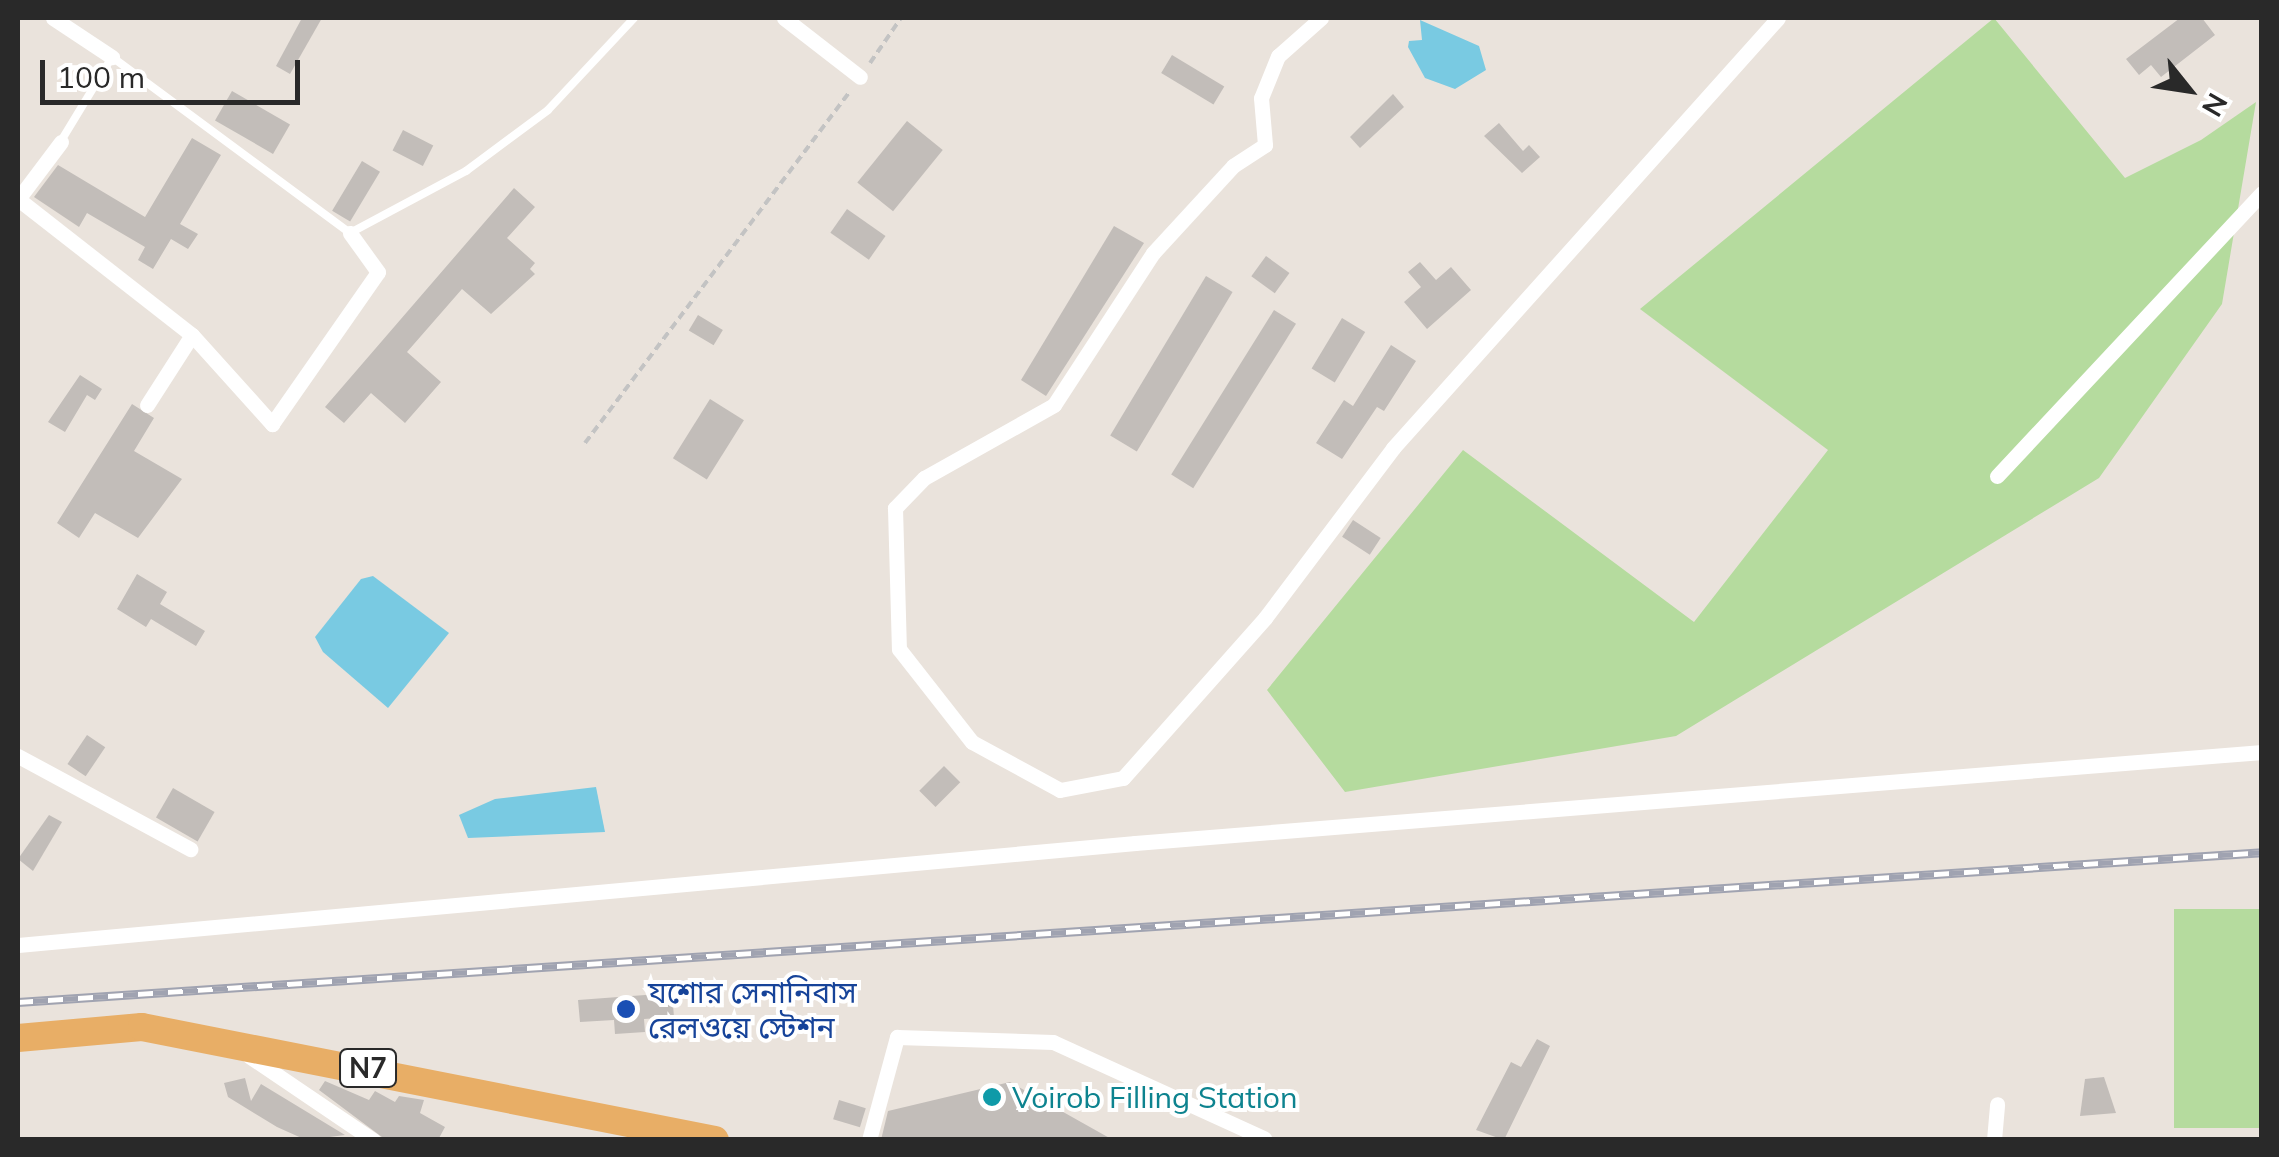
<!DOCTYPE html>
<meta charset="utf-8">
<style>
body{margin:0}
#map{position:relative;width:2279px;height:1157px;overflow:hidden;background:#eae3dc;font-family:Mulish,"Noto Sans Bengali",sans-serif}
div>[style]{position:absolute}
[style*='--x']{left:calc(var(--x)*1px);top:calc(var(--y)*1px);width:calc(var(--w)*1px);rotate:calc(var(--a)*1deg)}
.green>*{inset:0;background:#b5db9e;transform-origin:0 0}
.water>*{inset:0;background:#79cae2}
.building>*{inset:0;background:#c2bdb9;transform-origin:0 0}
.path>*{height:4px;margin-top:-2px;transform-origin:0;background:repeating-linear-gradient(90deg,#c3c3c3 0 8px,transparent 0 13px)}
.service>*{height:8px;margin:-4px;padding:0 4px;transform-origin:4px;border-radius:4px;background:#fff}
.minor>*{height:15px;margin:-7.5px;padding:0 7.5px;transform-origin:7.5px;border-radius:7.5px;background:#fff}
.trunk>*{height:28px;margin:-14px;padding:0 14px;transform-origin:14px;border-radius:14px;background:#e8ae66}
.rail>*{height:9px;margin-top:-4.5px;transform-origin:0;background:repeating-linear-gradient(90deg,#fff 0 15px,#a0a3b1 0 30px);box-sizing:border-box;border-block:2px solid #a0a3b1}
.dots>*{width:28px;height:28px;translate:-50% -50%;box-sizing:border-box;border:5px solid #fff;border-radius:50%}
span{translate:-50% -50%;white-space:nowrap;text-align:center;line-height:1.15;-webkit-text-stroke:8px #fff;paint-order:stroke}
.shield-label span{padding:2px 8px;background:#fff;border:2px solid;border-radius:8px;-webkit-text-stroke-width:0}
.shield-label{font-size:28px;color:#292929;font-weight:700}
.transit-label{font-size:30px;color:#164399}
.left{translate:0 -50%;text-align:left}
.culture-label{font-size:30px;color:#0d838f}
.frame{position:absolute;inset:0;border:20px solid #292929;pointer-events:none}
.north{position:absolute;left:2139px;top:40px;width:100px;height:100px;-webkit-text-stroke:8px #fff;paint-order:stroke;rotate:120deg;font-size:28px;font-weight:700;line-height:40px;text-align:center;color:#292929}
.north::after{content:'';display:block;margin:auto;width:35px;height:45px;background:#292929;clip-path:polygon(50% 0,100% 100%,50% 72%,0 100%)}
.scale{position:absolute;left:40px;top:60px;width:260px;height:45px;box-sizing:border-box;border:5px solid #292929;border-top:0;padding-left:12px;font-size:30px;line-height:35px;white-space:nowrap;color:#292929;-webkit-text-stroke:8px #fff;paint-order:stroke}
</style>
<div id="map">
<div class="green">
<div style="clip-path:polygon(1994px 18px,2125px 178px,2201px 140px,2256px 102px,2222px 304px,2099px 478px,1676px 736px,1345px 792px,1267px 690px,1463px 450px,1694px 622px,1828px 450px,1640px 309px)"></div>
<div style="left:2261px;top:909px;width:219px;height:87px;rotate:90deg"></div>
</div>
<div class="water">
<div style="clip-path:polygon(1420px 20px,1479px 46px,1486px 70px,1455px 89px,1425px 78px,1408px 47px,1409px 41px,1422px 40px)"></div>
<div style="clip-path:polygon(373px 576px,449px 633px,388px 708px,323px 652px,315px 637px,361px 579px)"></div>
<div style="clip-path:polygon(596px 787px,605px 832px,468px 838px,459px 815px,495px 799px)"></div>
</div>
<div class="building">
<div style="clip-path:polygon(302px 18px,322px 18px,290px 74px,276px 66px)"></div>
<div style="clip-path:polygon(2180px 18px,2202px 18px,2215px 35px,2161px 77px,2151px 65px,2139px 75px,2126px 59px)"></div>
<div style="left:1172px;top:55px;width:61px;height:21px;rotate:31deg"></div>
<div style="left:232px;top:91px;width:67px;height:34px;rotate:30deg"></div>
<div style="clip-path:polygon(1393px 94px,1404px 107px,1360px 148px,1350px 137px)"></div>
<div style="left:907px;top:121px;width:46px;height:79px;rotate:39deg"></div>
<div style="clip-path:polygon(1499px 123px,1523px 151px,1529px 145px,1540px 157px,1522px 173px,1484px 136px)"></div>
<div style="left:403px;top:130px;width:34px;height:23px;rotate:27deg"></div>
<div style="clip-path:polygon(192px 138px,221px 155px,180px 224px,198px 234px,188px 249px,171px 239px,153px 269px,138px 260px,145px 247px,87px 213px,79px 227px,34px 197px,58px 165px,145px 217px)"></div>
<div style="left:362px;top:161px;width:21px;height:58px;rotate:31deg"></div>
<div style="clip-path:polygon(514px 188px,535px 207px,507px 238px,535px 263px,530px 269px,535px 274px,491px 314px,462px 289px,407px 352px,441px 382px,405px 423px,371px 393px,344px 423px,325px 407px)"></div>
<div style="left:847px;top:209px;width:47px;height:29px;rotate:35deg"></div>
<div style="clip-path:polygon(1114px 226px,1144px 243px,1046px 396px,1021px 380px)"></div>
<div style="left:1266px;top:256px;width:29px;height:25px;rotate:36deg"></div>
<div style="clip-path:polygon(1420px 262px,1436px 280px,1451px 267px,1471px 290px,1427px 329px,1404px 302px,1421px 287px,1408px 272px)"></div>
<div style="left:1206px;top:276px;width:31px;height:186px;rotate:31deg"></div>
<div style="left:1274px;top:310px;width:26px;height:194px;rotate:32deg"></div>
<div style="left:698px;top:315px;width:29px;height:18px;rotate:31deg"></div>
<div style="left:1342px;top:318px;width:27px;height:59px;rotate:31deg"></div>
<div style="clip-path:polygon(1391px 345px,1416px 361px,1384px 411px,1377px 407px,1342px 459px,1316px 443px,1344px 400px,1353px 406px)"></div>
<div style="clip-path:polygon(80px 375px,102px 389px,95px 400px,87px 395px,65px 432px,48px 422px)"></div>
<div style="left:710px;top:399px;width:40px;height:70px;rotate:32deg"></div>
<div style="clip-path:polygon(132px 404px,154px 418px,134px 451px,182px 479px,138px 538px,95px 513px,79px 538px,57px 523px)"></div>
<div style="left:1353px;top:520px;width:33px;height:20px;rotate:33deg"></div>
<div style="clip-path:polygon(137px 574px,167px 592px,160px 604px,205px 631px,196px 646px,151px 619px,146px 627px,117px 609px)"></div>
<div style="left:87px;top:735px;width:22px;height:35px;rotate:34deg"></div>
<div style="left:944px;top:766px;width:23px;height:35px;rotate:45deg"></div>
<div style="left:173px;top:788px;width:48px;height:34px;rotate:30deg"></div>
<div style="clip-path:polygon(49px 815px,62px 822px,33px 871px,18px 859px)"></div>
<div style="clip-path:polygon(672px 993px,674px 1017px,644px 1019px,645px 1032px,615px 1034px,614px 1020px,580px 1022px,578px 1000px)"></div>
<div style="clip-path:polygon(1537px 1039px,1550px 1046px,1504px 1140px,1476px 1130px,1511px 1062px,1521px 1067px)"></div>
<div style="clip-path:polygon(2104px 1077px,2116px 1113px,2080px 1116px,2085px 1079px)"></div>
<div style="clip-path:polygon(245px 1078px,251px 1101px,261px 1084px,345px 1135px,306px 1140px,277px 1127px,228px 1097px,224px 1083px)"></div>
<div style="clip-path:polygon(325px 1081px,369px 1100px,375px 1091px,395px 1102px,399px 1096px,424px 1100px,420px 1113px,445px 1127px,438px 1140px,386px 1140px,319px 1090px)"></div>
<div style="clip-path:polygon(1010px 1082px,1113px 1140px,881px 1140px,888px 1111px)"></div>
<div style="left:839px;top:1100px;width:28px;height:20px;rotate:17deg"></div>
</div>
<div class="path">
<div style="--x:870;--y:63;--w:55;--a:-55.4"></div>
<div style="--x:585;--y:443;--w:441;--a:-53"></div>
</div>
<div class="service">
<div style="--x:61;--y:141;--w:98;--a:-58.7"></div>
<div style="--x:112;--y:57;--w:296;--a:36.5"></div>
<div style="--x:350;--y:233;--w:132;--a:-28.1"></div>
<div style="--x:466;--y:171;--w:102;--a:-36.6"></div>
<div style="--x:548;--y:110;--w:126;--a:-46.9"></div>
</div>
<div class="minor">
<div style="--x:53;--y:18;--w:71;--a:33.5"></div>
<div style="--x:784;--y:18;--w:96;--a:37.8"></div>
<div style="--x:1321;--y:18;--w:57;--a:138.5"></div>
<div style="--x:1278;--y:56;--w:45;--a:112"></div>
<div style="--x:1261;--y:98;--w:47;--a:85.1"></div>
<div style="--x:1265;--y:145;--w:38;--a:147"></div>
<div style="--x:1233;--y:166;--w:118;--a:132.6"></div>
<div style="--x:1153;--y:253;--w:181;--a:123.1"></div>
<div style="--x:1054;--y:405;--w:149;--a:150.7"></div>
<div style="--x:924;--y:478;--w:42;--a:134"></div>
<div style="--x:895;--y:508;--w:141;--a:88.4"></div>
<div style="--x:899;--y:649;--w:118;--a:51.9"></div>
<div style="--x:972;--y:742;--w:100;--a:28.6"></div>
<div style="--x:1060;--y:790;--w:64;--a:-10.8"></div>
<div style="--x:1123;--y:778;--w:214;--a:-48.4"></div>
<div style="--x:1265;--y:618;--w:213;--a:-53"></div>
<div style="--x:1393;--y:448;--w:577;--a:-48.16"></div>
<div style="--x:61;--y:142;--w:71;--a:127"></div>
<div style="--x:18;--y:199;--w:221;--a:38"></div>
<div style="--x:192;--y:335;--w:120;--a:48"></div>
<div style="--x:272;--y:424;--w:185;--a:-55.1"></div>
<div style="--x:378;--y:272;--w:48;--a:-125.7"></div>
<div style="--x:147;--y:405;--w:83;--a:-57.3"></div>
<div style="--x:1997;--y:476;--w:388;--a:-46.9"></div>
<div style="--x:18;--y:756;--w:196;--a:28.4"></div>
<div style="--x:18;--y:945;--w:1122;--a:-5.22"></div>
<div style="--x:1135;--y:843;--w:1131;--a:-4.62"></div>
<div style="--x:249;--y:1056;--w:150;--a:34.1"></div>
<div style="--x:869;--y:1140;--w:107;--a:-74.8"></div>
<div style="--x:897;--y:1037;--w:156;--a:1.8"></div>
<div style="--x:1053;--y:1042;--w:232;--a:24.5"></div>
<div style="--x:1994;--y:1140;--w:36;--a:-85"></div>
</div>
<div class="trunk">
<div style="--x:18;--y:1038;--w:124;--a:-5.1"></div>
<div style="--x:142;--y:1027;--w:584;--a:11.16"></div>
</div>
<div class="rail">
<div style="--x:18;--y:1002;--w:2249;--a:-3.82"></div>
</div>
<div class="dots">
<div style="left:626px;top:1009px;background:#1a4fb4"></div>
<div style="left:992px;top:1097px;background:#0f9aa8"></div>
</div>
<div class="shield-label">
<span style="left:368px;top:1068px">N7</span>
</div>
<div class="transit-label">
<span class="left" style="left:648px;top:1009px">যশোর সেনানিবাস<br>রেলওয়ে স্টেশন</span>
</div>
<div class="culture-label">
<span class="left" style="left:1012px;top:1097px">Voirob Filling Station</span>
</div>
<div class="frame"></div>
<div class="north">N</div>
<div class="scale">100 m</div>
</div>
